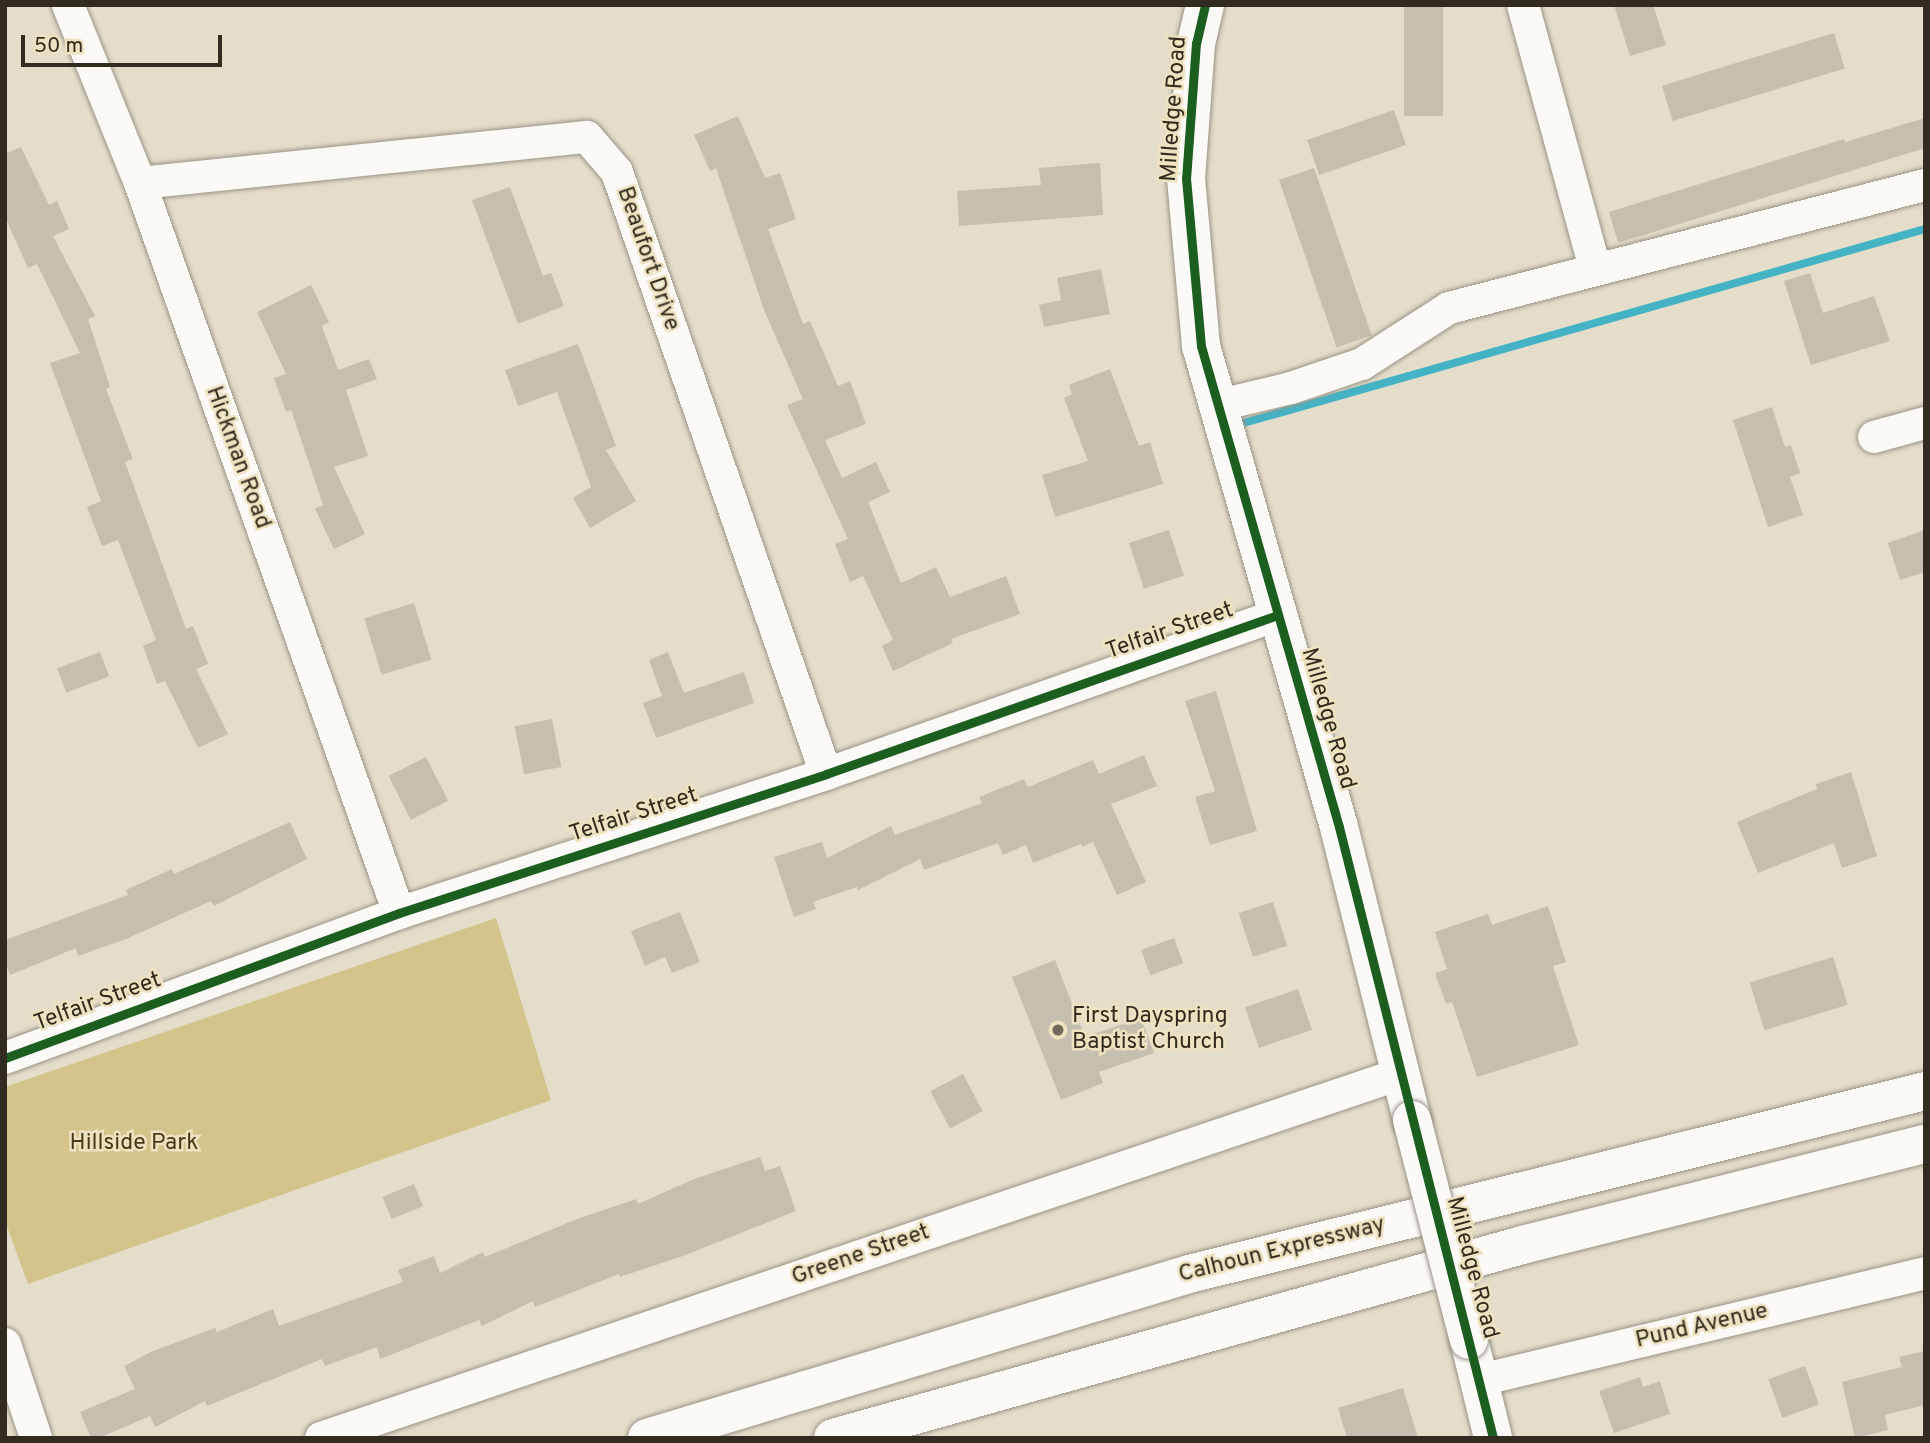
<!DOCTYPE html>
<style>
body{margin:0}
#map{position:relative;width:1930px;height:1443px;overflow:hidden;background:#e4ddca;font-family:Overpass,sans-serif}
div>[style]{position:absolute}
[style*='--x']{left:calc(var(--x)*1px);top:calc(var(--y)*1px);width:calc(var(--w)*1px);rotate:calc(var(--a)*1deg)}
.green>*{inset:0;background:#d5c38c}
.stream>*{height:8px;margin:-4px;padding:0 4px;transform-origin:4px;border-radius:4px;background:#44b3c5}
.building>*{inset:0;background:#c5bfb0;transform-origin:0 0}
.roads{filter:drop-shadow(0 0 2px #999485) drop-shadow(0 0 2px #999485)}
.minor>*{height:32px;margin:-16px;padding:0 16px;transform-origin:16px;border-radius:16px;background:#fbfaf7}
.tertiary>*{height:38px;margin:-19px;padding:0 19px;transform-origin:19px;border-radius:19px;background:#fbfaf7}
.motorway>*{height:38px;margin:-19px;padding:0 19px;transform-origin:19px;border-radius:19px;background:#fbfaf7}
.bridges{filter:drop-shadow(0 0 2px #999485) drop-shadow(0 0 2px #999485)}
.tertiary-bridge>*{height:38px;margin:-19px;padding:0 19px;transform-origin:19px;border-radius:19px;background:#fbfaf7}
.cycleway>*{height:9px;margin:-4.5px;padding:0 4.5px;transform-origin:4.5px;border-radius:4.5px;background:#1b5e20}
.dots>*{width:19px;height:19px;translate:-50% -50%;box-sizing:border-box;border:4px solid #eee2c0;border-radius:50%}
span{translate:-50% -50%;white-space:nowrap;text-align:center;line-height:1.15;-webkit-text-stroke:5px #eee2c0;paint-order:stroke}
.street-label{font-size:23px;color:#312c1f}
.poi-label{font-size:23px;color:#312c1f}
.left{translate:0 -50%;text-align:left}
.park-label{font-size:23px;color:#483a12}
.frame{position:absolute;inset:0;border:7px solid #312c1f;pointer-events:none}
.scale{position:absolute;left:21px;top:35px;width:201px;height:32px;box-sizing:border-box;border:4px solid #312c1f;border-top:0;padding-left:9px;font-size:21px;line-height:24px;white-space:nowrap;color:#312c1f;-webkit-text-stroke:5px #eee2c0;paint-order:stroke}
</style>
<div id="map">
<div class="green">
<div style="clip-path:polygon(496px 918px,551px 1100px,28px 1284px,5px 1221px,5px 1087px)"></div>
</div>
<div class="stream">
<div style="--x:1233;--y:426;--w:719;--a:-15.89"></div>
</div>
<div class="building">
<div style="left:1404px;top:5px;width:39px;height:111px"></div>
<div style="clip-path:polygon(1614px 5px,1653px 5px,1666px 45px,1630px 56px)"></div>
<div style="left:1834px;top:33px;width:37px;height:180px;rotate:73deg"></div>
<div style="left:1394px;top:110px;width:37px;height:92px;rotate:71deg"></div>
<div style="clip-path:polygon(738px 116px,765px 178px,780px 173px,796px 219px,768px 229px,803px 324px,810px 321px,838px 386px,850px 381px,866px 424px,825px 440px,842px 478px,876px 462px,890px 492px,868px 502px,901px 583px,936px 567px,950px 597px,1006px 576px,1020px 614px,951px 639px,953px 643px,893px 671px,882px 646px,893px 640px,863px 576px,850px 582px,835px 544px,848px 539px,787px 405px,803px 399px,764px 310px,716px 168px,710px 171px,694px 135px)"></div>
<div style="clip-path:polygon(1925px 118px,1925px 148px,1618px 243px,1609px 212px,1844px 139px,1845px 142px)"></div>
<div style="clip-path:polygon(21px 147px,49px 205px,57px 201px,69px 229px,53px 236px,95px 316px,88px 319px,110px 387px,106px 389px,133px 459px,125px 462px,186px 629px,193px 626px,208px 664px,196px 669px,228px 734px,198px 748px,165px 681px,157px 684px,143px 646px,156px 640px,118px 540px,102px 546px,87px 507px,101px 501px,50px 363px,80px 353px,37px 264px,28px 268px,5px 217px,5px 154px)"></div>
<div style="clip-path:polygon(1100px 163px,1103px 215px,959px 226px,957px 191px,1041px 185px,1039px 168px)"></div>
<div style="left:1314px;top:168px;width:177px;height:37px;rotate:71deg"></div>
<div style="clip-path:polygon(510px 187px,543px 276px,551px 273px,564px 306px,518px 324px,472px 200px)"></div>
<div style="clip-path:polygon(1101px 269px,1110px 314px,1044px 327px,1039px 305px,1061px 300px,1057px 278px)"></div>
<div style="clip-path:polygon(1810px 273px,1823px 313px,1874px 296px,1890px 341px,1811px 365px,1784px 281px)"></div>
<div style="clip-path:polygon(311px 285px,329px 322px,322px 326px,338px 370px,369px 359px,377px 379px,346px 390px,368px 456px,334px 467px,365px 534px,334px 549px,315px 509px,323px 505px,291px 410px,286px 412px,274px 378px,286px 374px,257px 312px)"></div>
<div style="clip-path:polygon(578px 344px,616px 446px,606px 450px,636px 501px,590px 528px,573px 498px,591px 487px,557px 392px,518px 406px,505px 370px)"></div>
<div style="clip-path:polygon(1110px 369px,1139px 446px,1150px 442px,1163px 484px,1055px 517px,1042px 475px,1088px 461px,1064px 398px,1072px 394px,1069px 385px)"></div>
<div style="clip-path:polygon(1772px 407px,1785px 447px,1791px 445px,1800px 473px,1790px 477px,1803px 515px,1768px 527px,1733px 420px)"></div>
<div style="left:1169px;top:530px;width:48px;height:42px;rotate:72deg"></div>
<div style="clip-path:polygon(1925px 530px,1925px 572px,1900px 580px,1888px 543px)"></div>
<div style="left:414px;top:603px;width:59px;height:52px;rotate:73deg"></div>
<div style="left:100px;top:652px;width:26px;height:46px;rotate:69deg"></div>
<div style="clip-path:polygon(668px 652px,684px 693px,744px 672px,754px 703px,656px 738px,643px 703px,662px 696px,649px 660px)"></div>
<div style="clip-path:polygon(1216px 691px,1257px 831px,1210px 845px,1195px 797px,1215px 791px,1185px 701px)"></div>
<div style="left:552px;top:719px;width:49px;height:38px;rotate:79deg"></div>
<div style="clip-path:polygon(1144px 755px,1157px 786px,1111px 804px,1146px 882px,1117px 895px,1093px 842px,1082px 847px,1081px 844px,1033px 863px,1026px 845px,1003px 855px,998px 843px,924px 870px,920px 859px,858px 890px,857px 887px,813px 902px,816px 909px,794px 917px,774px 857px,822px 842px,827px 858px,891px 826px,895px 835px,982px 803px,979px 797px,1024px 779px,1028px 787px,1093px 760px,1099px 774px)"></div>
<div style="left:426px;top:757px;width:49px;height:42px;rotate:63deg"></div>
<div style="clip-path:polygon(1851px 772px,1877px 856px,1842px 868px,1834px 843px,1758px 873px,1737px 822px,1817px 789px,1816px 784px)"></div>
<div style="clip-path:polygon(290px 822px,307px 859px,214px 906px,211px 901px,126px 939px,78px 956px,76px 948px,10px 975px,5px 962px,5px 940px,128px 895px,126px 890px,172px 869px,174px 874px)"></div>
<div style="left:1273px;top:902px;width:46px;height:36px;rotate:72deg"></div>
<div style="clip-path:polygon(1548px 906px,1566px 962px,1553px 966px,1579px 1045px,1477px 1077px,1452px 1002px,1446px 1004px,1435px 973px,1447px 969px,1435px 932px,1488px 914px,1492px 925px)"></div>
<div style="clip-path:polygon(680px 912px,700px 962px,672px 973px,665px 957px,645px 966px,631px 931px)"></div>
<div style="left:1174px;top:938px;width:27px;height:35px;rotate:70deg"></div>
<div style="left:1833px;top:957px;width:50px;height:87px;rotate:73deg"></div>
<div style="clip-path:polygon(1055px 960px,1085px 1037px,1141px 1018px,1154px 1053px,1099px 1072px,1103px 1083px,1061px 1100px,1012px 977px)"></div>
<div style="left:1298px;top:989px;width:43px;height:56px;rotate:71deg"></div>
<div style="left:963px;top:1074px;width:42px;height:37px;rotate:62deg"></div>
<div style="clip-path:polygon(760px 1157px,765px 1171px,780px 1166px,796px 1211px,683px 1256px,620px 1277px,619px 1274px,535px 1307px,533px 1301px,482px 1326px,479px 1320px,380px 1359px,377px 1347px,325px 1366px,322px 1359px,207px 1406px,205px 1401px,155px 1427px,150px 1416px,99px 1438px,91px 1438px,80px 1412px,135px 1389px,124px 1366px,153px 1351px,215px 1328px,217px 1332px,273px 1309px,279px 1326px,403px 1282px,398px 1270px,434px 1256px,440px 1273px,483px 1252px,485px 1257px,577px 1219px,636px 1199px,638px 1204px,694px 1179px)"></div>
<div style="left:414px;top:1184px;width:24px;height:34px;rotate:68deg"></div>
<div style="clip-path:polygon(1925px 1351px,1925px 1405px,1885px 1415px,1888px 1430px,1855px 1438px,1842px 1382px,1902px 1367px,1899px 1357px)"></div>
<div style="left:1805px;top:1366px;width:41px;height:39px;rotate:70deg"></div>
<div style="clip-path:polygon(1640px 1377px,1643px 1387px,1660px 1381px,1670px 1414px,1614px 1433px,1599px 1391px)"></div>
<div style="clip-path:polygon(1403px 1388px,1418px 1438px,1347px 1438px,1338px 1408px)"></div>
</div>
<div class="roads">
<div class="minor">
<div style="--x:68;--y:5;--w:192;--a:68"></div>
<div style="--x:140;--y:183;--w:775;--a:70.47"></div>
<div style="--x:1523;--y:5;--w:274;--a:74.7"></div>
<div style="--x:140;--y:183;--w:449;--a:-5.9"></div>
<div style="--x:587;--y:137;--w:46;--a:49.4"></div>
<div style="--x:617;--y:172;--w:637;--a:70.85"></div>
<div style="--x:1216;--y:406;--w:77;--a:-13.5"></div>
<div style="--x:1291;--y:388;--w:75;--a:-18.7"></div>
<div style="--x:1362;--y:364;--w:103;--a:-32.8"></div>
<div style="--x:1449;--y:308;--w:492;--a:-14.5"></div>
<div style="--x:1874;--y:437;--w:53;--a:-15.4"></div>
<div style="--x:5;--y:1058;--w:420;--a:-20.2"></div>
<div style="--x:399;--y:913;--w:449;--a:-18"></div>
<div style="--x:826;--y:774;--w:478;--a:-19.4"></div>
<div style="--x:5;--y:1344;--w:99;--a:71.7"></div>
<div style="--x:1480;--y:1380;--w:458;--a:-13.5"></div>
<div style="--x:321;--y:1438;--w:1139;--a:-18.64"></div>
</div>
<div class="tertiary">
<div style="--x:1205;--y:5;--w:39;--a:103"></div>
<div style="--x:1196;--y:43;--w:135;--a:94.2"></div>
<div style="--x:1186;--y:178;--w:169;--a:84.9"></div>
<div style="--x:1201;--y:346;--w:500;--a:73.99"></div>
<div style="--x:1339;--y:827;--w:302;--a:76"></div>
<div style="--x:1469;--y:1340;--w:101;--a:76.2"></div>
</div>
<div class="motorway">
<div style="--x:647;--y:1438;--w:566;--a:-16.83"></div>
<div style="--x:1189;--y:1274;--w:758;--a:-13.96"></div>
<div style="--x:833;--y:1438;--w:720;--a:-15.64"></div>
<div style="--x:1526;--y:1244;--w:411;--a:-14.1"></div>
</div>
</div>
<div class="bridges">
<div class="tertiary-bridge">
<div style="--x:1412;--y:1120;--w:227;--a:75.5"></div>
</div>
</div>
<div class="cycleway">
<div style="--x:1205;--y:5;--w:39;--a:103"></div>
<div style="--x:1196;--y:43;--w:135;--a:94.2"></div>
<div style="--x:1186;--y:178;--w:169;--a:84.9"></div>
<div style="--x:1201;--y:346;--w:500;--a:73.99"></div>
<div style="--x:1339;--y:827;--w:630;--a:75.85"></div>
<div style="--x:5;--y:1058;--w:420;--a:-20.2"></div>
<div style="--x:399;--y:913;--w:449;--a:-18"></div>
<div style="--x:826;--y:774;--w:478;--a:-19.4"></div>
</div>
<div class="dots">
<div style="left:1058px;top:1030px;background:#706a5b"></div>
</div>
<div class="street-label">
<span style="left:1175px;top:109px;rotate:-86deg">Milledge Road</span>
<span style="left:647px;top:259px;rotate:71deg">Beaufort Drive</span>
<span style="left:237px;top:458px;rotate:70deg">Hickman Road</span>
<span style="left:1170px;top:632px;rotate:-19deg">Telfair Street</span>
<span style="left:1327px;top:719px;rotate:74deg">Milledge Road</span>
<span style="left:634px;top:816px;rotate:-18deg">Telfair Street</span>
<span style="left:98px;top:1003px;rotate:-20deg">Telfair Street</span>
<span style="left:1282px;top:1251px;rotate:-14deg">Calhoun Expressway</span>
<span style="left:861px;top:1256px;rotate:-19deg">Greene Street</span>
<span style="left:1471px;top:1268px;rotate:75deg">Milledge Road</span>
<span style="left:1702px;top:1327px;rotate:-13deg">Pund Avenue</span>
</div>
<div class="poi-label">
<span class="left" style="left:1072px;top:1030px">First Dayspring<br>Baptist Church</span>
</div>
<div class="park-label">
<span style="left:134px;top:1144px">Hillside Park</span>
</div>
<div class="frame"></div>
<div class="scale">50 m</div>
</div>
